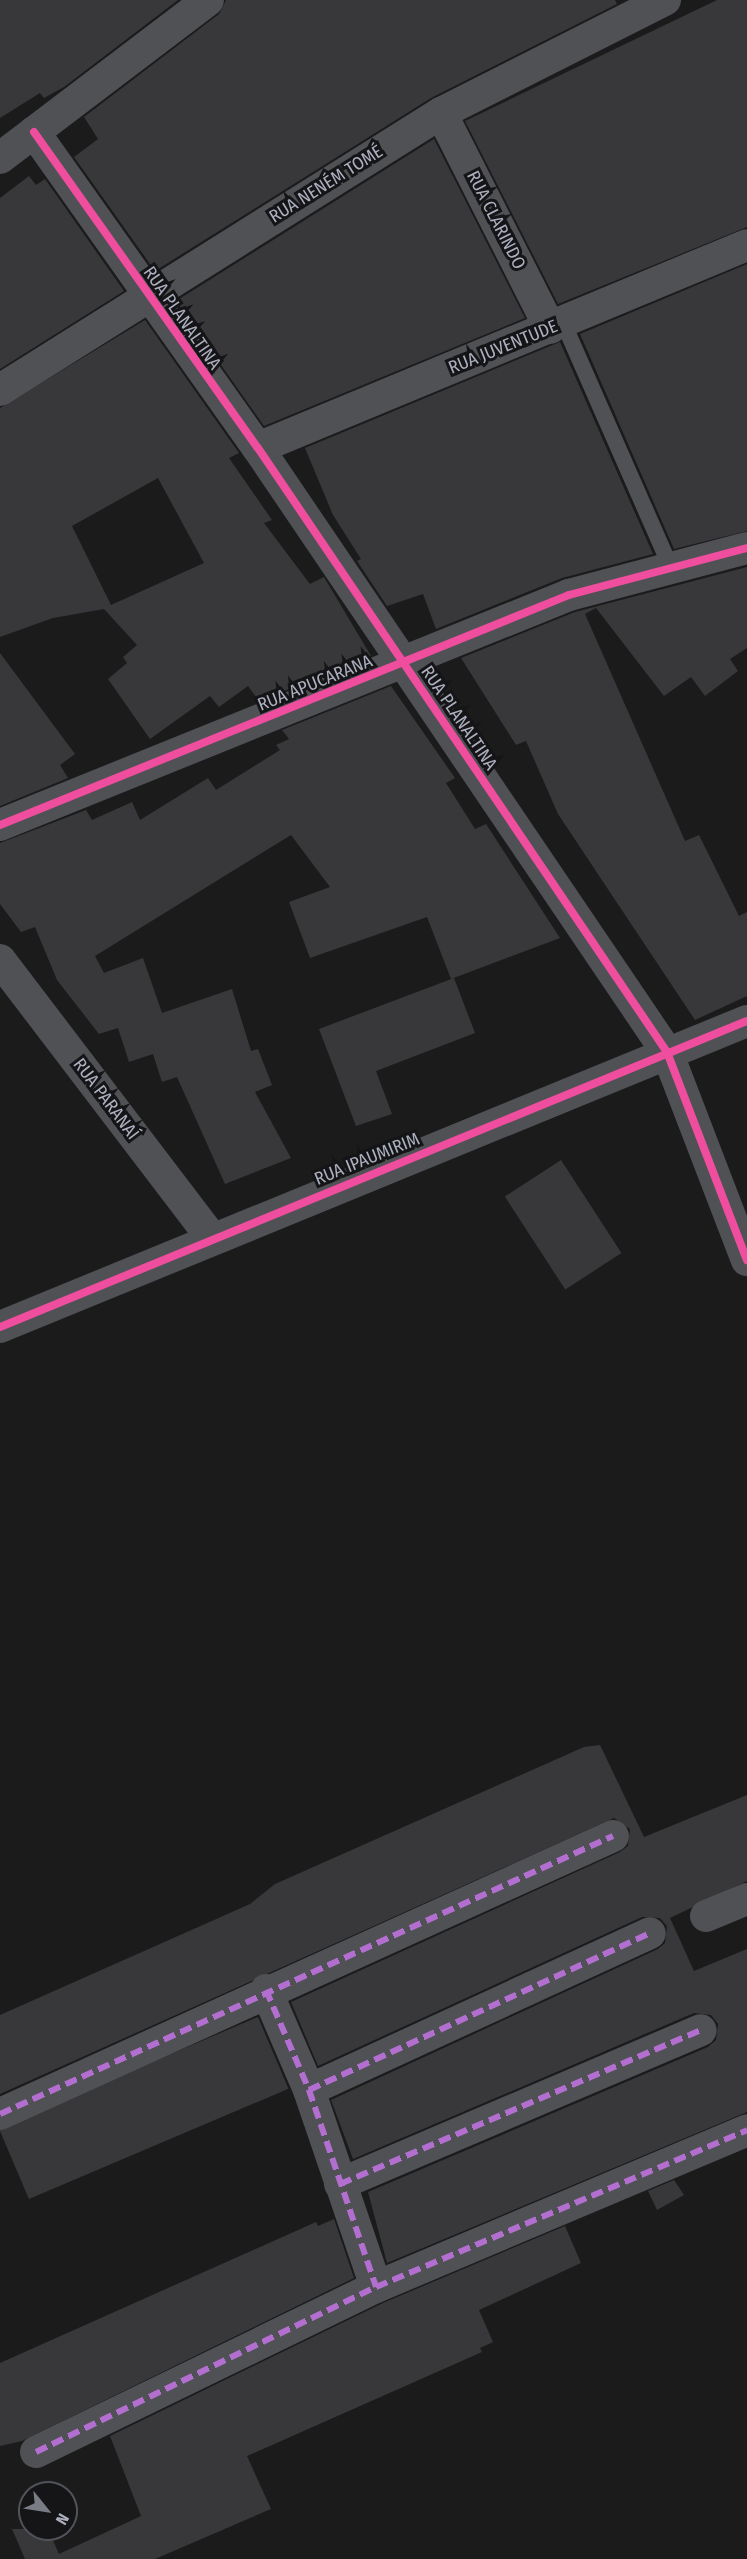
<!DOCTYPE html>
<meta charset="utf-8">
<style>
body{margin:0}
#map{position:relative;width:747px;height:2559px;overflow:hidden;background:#1b1b1c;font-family:"Fira Sans Condensed",sans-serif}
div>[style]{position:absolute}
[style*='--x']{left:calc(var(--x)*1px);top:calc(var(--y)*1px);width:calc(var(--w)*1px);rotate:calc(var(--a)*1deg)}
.building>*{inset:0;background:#38383a;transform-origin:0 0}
.lane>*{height:16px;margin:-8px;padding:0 8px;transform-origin:8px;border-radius:8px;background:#505155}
.street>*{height:32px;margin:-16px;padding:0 16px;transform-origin:16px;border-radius:16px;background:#505155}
.quiet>*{height:6px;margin-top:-3px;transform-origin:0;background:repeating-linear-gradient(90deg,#b36fd0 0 12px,transparent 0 18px)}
.cycleway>*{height:8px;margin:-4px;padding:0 4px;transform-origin:4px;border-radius:4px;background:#ef4d9e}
span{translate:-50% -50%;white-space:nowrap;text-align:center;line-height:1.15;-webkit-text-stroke:6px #151518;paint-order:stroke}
.street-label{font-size:18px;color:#acb0be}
.north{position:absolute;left:18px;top:2481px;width:60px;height:60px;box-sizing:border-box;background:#151518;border:2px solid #51535a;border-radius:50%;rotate:120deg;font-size:16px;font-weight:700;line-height:24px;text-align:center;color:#acb0be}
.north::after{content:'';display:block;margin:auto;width:21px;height:27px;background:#797c85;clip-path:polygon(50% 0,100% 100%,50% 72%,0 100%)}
</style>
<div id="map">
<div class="building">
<div style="clip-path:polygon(0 0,178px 0,64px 87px,44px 98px,40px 93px,0 118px)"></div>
<div style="clip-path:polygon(226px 0,615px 0,617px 4px,431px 98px,155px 271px,74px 157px,98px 139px,84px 117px,219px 14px)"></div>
<div style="clip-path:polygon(717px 0,747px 0,747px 227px,558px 304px,465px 121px)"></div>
<div style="clip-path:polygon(434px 139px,525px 318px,264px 426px,176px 301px)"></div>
<div style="clip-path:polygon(29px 176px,36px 185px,45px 179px,124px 291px,0 369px,0 198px)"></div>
<div style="clip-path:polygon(747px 264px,747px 531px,674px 549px,580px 334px)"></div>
<div style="clip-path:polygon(evenodd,145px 320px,239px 453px,229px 458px,272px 520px,264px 523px,310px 584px,324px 577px,371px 656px,259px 701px,248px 686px,219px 707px,210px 696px,150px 739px,108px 679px,127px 663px,123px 657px,137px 645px,104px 609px,53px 618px,0 637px,0 408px,145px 320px,158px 478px,204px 563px,111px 605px,72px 526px,158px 478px)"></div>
<div style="clip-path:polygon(560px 342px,653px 554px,562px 578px,436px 629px,423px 594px,387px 606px,357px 561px,361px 559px,333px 515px,305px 448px)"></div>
<div style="clip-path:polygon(747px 567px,747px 648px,730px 659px,738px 671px,705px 696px,691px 677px,664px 696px,596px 608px,585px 614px,685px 841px,699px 835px,739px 916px,747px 912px,747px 996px,695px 1020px,558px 814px,526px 741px,516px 745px,461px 658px,575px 612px)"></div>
<div style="clip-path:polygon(0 653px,75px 754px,60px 765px,68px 778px,0 806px)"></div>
<div style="clip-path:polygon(391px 686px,455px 778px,446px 783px,475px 829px,486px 824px,560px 938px,451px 979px,427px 917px,310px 958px,289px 902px,330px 887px,291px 835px,95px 956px,104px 973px,143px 958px,162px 1013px,232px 989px,251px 1051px,258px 1049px,272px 1085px,255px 1092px,291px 1158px,225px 1184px,177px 1077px,162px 1082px,153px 1054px,129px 1062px,118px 1028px,99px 1034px,57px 980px,35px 927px,21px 932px,0 904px,0 843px,86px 810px,92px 820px,132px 802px,140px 820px,208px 778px,216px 790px,280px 750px,276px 745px,289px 739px,282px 730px)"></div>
<div style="clip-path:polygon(454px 978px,475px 1033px,376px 1071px,392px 1114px,356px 1126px,319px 1029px)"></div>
<div style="left:561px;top:1160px;width:111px;height:67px;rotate:57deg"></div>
<div style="clip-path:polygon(600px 1745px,644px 1837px,747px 1795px,747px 1881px,670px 1918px,694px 1971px,747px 1949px,747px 2112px,387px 2263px,368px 2192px,708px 2047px,716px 2040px,718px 2024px,711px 2015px,694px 2013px,353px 2159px,331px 2100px,658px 1949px,665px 1943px,667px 1926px,660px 1918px,642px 1917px,318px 2066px,291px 2002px,620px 1852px,628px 1846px,630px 1829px,614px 1818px,0 2094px,0 2015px,250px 1904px,275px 1884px,584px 1747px)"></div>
<div style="left:258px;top:2017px;width:78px;height:282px;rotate:67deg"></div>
<div style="clip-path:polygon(674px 2180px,684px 2195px,657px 2210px,648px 2191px)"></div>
<div style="clip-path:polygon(334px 2219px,354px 2278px,22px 2441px,0 2446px,0 2363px,316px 2222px,318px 2226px)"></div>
<div style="clip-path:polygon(565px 2226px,581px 2263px,479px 2310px,493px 2342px,480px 2348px,482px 2352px,247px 2456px,271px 2509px,155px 2559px,25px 2559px,12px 2529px,48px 2529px,59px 2554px,141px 2516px,110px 2436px,383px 2303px)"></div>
</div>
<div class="lane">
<div style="--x:563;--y:322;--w:269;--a:66.3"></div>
</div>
<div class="street">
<div style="--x:441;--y:113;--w:241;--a:63.1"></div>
<div style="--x:34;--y:132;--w:387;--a:54.7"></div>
<div style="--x:258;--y:448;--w:729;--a:55.9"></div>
<div style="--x:667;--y:1052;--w:223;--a:69"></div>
<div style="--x:0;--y:158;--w:261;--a:-37.2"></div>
<div style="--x:0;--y:390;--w:521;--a:-32.13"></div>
<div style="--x:441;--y:113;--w:251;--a:-26.8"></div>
<div style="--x:258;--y:448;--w:529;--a:-22.54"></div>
<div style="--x:0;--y:825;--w:614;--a:-22.01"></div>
<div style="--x:569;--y:595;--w:184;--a:-14.8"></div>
<div style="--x:0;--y:960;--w:350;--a:52.7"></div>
<div style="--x:0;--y:1327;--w:807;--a:-22.28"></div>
<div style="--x:706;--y:1916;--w:44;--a:-22.5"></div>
<div style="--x:266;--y:1990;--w:109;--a:66.7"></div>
<div style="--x:309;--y:2090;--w:208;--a:71.2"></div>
<div style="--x:309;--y:2090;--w:375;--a:-24.7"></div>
<div style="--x:0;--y:2114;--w:673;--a:-24.39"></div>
<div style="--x:340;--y:2184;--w:392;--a:-23.1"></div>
<div style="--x:36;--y:2452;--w:378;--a:-25.9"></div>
<div style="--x:376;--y:2287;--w:403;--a:-22.9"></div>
</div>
<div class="quiet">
<div style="--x:266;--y:1990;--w:109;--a:66.7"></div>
<div style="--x:309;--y:2090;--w:208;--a:71.2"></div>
<div style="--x:309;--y:2090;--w:375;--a:-24.7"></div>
<div style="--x:0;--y:2114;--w:673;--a:-24.39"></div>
<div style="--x:340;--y:2184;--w:392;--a:-23.1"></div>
<div style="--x:36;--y:2452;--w:378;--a:-25.9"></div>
<div style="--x:376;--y:2287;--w:403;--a:-22.9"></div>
</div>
<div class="cycleway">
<div style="--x:34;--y:132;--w:387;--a:54.7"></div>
<div style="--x:258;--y:448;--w:729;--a:55.9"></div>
<div style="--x:667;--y:1052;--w:223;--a:69"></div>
<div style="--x:0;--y:825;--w:614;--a:-22.01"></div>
<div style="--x:569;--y:595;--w:184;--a:-14.8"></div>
<div style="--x:0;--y:1327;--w:807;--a:-22.28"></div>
</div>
<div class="street-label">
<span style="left:326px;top:184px;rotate:-32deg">RUA NENÉM TOMÉ</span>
<span style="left:496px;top:220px;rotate:63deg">RUA CLARINDO</span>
<span style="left:182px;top:318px;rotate:55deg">RUA PLANALTINA</span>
<span style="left:503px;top:347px;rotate:-22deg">RUA JUVENTUDE</span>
<span style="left:315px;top:683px;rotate:-22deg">RUA APUCARANA</span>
<span style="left:459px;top:718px;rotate:56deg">RUA PLANALTINA</span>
<span style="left:106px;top:1099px;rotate:53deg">RUA PARANAÍ</span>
<span style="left:367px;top:1159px;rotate:-22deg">RUA IPAUMIRIM</span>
</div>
<div class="north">N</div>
</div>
